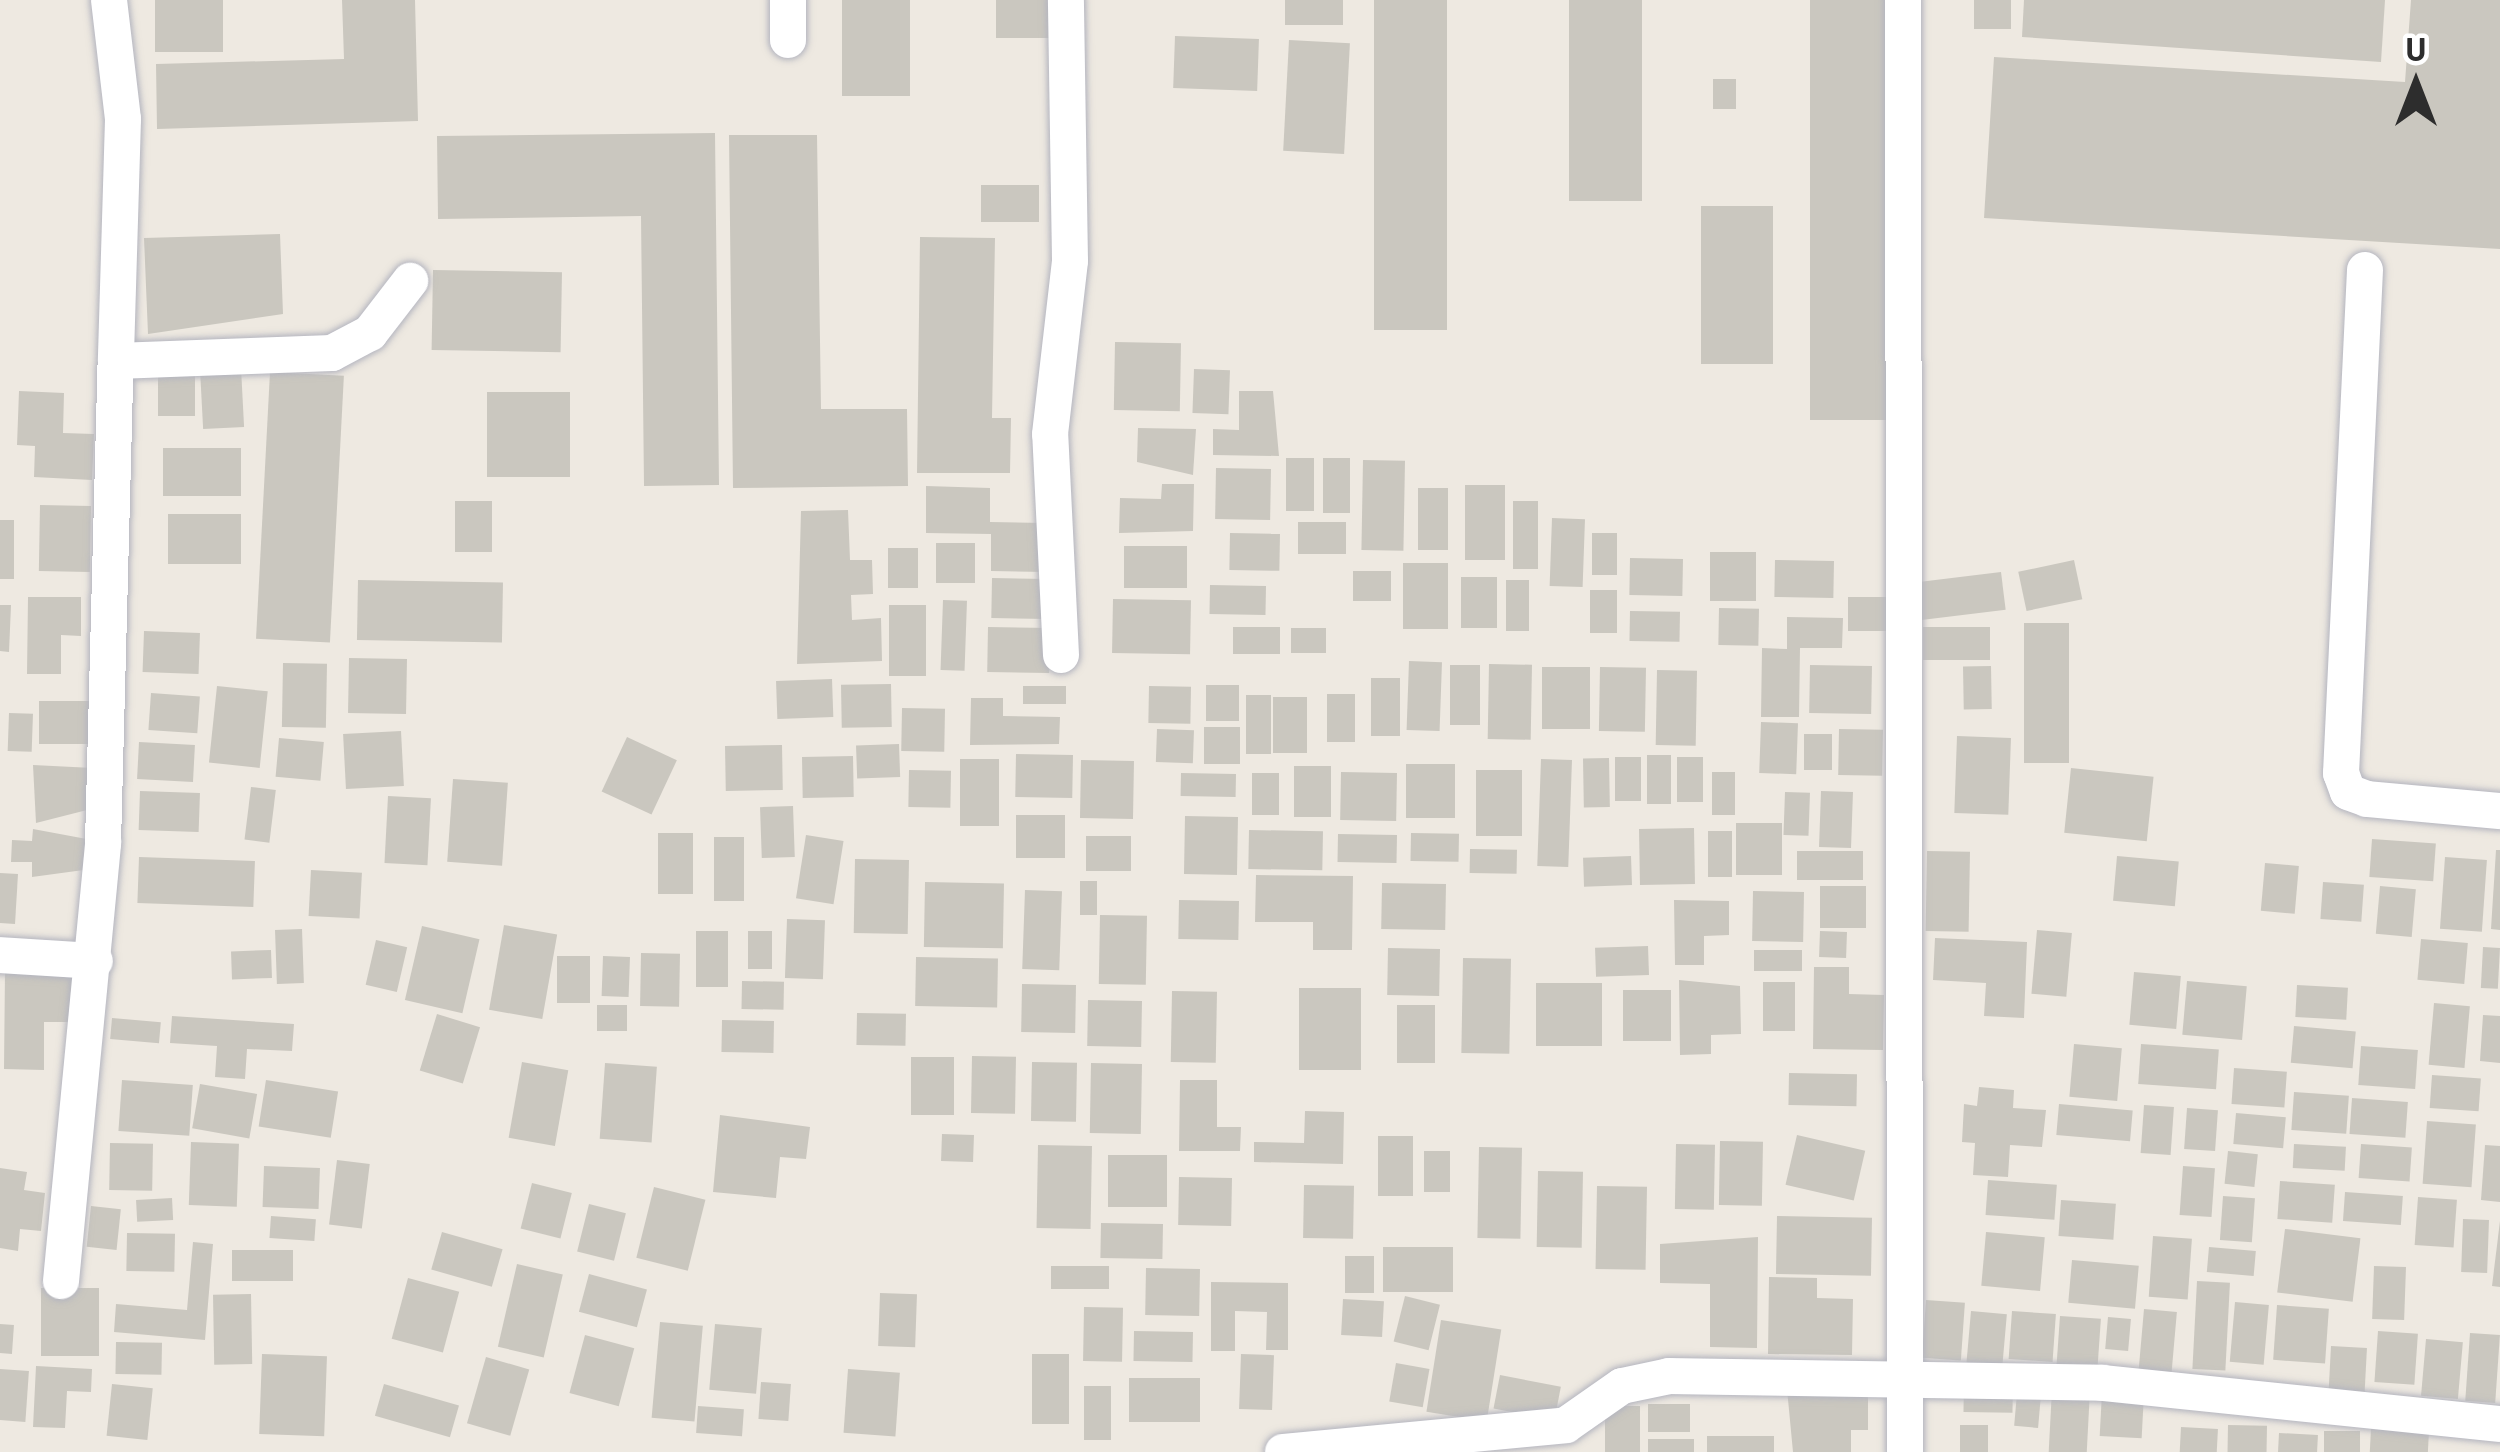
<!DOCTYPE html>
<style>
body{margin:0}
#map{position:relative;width:2500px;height:1452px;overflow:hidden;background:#eee9e1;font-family:Barlow,sans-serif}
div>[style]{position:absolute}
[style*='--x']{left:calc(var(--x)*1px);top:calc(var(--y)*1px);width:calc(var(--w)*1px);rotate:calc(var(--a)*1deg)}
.building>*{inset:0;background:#cac7bf;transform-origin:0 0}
.roads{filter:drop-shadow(0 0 3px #b4b5bf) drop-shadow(0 0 3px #b4b5bf)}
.street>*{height:36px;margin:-18px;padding:0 18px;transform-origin:18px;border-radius:18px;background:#fff}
span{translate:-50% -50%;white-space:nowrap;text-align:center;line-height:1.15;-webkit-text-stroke:9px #fff;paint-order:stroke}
.north{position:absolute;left:2356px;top:24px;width:120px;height:120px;-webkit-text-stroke:9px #fff;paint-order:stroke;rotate:0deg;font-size:33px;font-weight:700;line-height:48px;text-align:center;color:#2d2d2d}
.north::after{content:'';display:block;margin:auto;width:42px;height:54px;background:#2d2d2d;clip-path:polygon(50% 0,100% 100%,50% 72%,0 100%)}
</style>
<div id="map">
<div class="building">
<div style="left:155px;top:0;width:68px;height:52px"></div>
<div style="clip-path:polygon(342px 0,415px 0,418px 121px,157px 129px,156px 64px,344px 59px)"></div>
<div style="left:842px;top:0;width:68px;height:96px"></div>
<div style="left:996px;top:0;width:55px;height:38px"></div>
<div style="left:1285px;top:0;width:58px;height:25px"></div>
<div style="left:1374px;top:0;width:73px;height:330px"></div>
<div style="left:1569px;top:0;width:73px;height:201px"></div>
<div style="left:1810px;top:0;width:78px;height:420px"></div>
<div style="left:1974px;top:0;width:37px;height:29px"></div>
<div style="clip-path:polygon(2024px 0,2385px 0,2381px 62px,2022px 37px)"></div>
<div style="clip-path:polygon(2411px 0,2500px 0,2500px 249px,1984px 218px,1994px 57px,2405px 82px)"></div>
<div style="left:1175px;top:36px;width:84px;height:52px;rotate:2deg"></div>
<div style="left:1289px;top:40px;width:61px;height:111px;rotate:3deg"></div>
<div style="left:1713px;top:79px;width:23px;height:30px"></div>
<div style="clip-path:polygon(715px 133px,719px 485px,644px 486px,641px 216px,438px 219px,437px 136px)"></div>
<div style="clip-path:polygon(729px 135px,817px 135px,821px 409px,907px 409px,908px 486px,733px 488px)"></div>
<div style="left:981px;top:185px;width:58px;height:37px"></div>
<div style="left:1701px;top:206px;width:72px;height:158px"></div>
<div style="clip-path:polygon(280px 234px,283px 314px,148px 334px,144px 238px)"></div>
<div style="clip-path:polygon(920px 237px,995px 238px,992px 418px,1011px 418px,1010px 473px,917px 473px)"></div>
<div style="left:433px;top:270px;width:129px;height:80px;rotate:1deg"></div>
<div style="left:1115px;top:342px;width:66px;height:68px;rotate:1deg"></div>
<div style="left:241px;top:368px;width:59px;height:41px;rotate:87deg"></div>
<div style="left:1194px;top:369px;width:36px;height:44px;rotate:2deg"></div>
<div style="left:270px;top:372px;width:74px;height:267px;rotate:3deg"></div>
<div style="left:158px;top:376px;width:37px;height:40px"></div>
<div style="clip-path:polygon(19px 391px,64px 393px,63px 433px,94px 434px,92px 480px,34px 477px,35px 446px,17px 445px)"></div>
<div style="clip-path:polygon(1239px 391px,1273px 391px,1279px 456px,1213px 455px,1213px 429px,1239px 430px)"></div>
<div style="left:487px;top:392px;width:83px;height:85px"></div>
<div style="clip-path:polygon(1138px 428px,1196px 429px,1193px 475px,1137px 462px)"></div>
<div style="left:163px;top:448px;width:78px;height:48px"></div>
<div style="left:1286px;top:458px;width:28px;height:53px"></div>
<div style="left:1323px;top:458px;width:27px;height:55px"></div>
<div style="left:1363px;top:460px;width:42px;height:90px;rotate:1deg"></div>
<div style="left:1216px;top:468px;width:55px;height:51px;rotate:1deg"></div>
<div style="clip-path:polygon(1162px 484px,1194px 484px,1193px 531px,1119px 533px,1120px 498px,1161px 499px)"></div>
<div style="left:1465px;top:485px;width:40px;height:75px"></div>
<div style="clip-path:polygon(926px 486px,990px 488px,990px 522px,1046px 523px,1046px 572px,991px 571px,991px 534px,926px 533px)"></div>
<div style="left:1418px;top:488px;width:30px;height:62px"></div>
<div style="left:455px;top:501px;width:37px;height:51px"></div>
<div style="left:1513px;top:501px;width:25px;height:68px"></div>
<div style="left:40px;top:505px;width:51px;height:66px;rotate:1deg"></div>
<div style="clip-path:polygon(848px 510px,850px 560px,872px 560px,873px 594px,851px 595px,852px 620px,881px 618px,882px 661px,797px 664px,801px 511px)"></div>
<div style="left:168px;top:514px;width:73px;height:50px"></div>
<div style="left:1552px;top:518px;width:33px;height:68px;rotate:2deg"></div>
<div style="left:0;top:520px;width:14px;height:59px"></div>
<div style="left:1298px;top:522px;width:48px;height:32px"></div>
<div style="left:1230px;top:533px;width:50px;height:37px;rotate:1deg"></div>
<div style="left:1592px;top:533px;width:25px;height:42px"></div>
<div style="left:936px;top:543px;width:39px;height:40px"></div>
<div style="left:1124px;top:546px;width:63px;height:42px"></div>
<div style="left:888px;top:548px;width:30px;height:40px"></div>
<div style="left:1710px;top:552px;width:46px;height:49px"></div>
<div style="left:1630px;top:558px;width:53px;height:37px;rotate:1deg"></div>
<div style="left:1775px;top:560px;width:59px;height:37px;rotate:1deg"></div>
<div style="left:2074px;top:560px;width:40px;height:57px;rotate:78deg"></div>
<div style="left:1403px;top:563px;width:45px;height:66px"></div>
<div style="left:1353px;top:571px;width:38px;height:30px"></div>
<div style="left:2001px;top:572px;width:38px;height:91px;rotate:83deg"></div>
<div style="left:1461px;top:577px;width:36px;height:51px"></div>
<div style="left:992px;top:578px;width:56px;height:40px;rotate:1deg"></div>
<div style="left:358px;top:580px;width:145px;height:60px;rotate:1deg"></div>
<div style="left:1506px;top:580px;width:23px;height:51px"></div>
<div style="left:1210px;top:585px;width:56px;height:29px;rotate:1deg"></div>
<div style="left:1590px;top:590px;width:27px;height:43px"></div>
<div style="clip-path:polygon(28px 597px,81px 597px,81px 636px,61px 635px,61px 674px,27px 674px)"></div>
<div style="left:1848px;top:597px;width:41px;height:34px"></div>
<div style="left:1113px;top:599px;width:78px;height:54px;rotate:1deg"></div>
<div style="left:943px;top:600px;width:24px;height:70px;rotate:2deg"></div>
<div style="clip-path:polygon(0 605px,11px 605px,9px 652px,0 651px)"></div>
<div style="left:889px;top:605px;width:37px;height:71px"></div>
<div style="left:1719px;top:608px;width:40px;height:37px;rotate:1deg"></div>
<div style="left:1630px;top:611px;width:50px;height:30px;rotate:1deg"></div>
<div style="clip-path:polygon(1787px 617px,1843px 618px,1842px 648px,1800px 648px,1799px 717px,1761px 717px,1762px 648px,1787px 649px)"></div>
<div style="left:2024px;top:623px;width:45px;height:140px"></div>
<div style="left:988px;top:627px;width:62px;height:45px;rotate:1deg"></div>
<div style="left:1233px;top:627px;width:47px;height:27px"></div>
<div style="left:1923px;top:627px;width:67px;height:33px"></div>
<div style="left:1291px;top:628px;width:35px;height:25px"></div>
<div style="left:144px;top:631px;width:56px;height:41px;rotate:2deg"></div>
<div style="left:349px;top:658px;width:58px;height:55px;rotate:1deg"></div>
<div style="left:1409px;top:661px;width:33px;height:69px;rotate:2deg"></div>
<div style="left:283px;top:663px;width:44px;height:64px;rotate:1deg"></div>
<div style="left:1489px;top:664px;width:43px;height:75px;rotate:1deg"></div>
<div style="left:1450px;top:665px;width:30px;height:60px"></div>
<div style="left:1810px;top:665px;width:62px;height:48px;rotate:1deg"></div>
<div style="left:1991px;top:666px;width:43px;height:28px;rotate:89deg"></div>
<div style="left:1542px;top:667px;width:48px;height:62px"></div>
<div style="left:1600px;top:667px;width:46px;height:64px;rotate:1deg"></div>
<div style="left:1657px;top:670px;width:40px;height:75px;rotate:1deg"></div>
<div style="left:1371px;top:678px;width:29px;height:58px"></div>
<div style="left:832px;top:679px;width:38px;height:56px;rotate:88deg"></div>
<div style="left:891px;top:684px;width:43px;height:50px;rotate:89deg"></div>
<div style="left:1206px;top:685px;width:33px;height:36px"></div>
<div style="left:217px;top:686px;width:51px;height:77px;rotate:6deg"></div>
<div style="left:1023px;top:686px;width:43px;height:18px"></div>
<div style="left:1149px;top:686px;width:42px;height:37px;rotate:1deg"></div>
<div style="left:151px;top:693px;width:49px;height:37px;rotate:4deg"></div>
<div style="left:1327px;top:694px;width:28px;height:48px"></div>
<div style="left:1246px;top:695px;width:25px;height:59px"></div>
<div style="left:1273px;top:697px;width:34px;height:56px"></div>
<div style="clip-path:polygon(971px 698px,1003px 698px,1003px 716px,1060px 717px,1059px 744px,970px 745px)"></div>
<div style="left:39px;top:701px;width:51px;height:43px"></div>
<div style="left:902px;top:708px;width:43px;height:43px;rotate:1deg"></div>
<div style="left:9px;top:713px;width:24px;height:38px;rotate:2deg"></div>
<div style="left:1761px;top:722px;width:37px;height:51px;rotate:2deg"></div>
<div style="left:1204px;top:727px;width:36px;height:37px"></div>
<div style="left:1157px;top:729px;width:37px;height:33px;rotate:2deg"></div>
<div style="left:1839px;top:729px;width:44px;height:46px;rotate:1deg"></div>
<div style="left:401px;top:731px;width:55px;height:58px;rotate:87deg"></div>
<div style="left:1804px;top:734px;width:28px;height:36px"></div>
<div style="left:1957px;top:736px;width:54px;height:77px;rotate:2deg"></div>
<div style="left:627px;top:737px;width:55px;height:60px;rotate:25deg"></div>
<div style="left:279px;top:738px;width:45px;height:39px;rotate:5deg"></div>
<div style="left:139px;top:742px;width:56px;height:37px;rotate:3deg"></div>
<div style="left:899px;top:744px;width:33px;height:43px;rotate:88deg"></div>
<div style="left:782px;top:745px;width:45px;height:57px;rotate:89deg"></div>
<div style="left:1016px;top:754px;width:57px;height:43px;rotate:1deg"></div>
<div style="left:1647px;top:755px;width:24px;height:49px"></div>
<div style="left:853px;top:756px;width:41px;height:51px;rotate:89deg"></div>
<div style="left:1615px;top:757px;width:26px;height:44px"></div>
<div style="left:1677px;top:757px;width:26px;height:45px"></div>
<div style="left:1609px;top:758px;width:49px;height:26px;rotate:89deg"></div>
<div style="left:960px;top:759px;width:39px;height:67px"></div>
<div style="left:1541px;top:759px;width:31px;height:107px;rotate:2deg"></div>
<div style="left:1081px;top:760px;width:53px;height:58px;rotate:1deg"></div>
<div style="left:1406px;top:764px;width:49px;height:54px"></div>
<div style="clip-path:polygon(33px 765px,93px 768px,91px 809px,36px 823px)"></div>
<div style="left:1294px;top:766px;width:37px;height:51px"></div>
<div style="left:2071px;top:768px;width:83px;height:65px;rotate:6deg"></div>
<div style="left:909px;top:770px;width:42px;height:37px;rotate:1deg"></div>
<div style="left:1476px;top:770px;width:46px;height:66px"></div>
<div style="left:1341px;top:772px;width:56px;height:48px;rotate:1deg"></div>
<div style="left:1712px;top:772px;width:23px;height:43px"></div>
<div style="left:1181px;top:773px;width:55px;height:23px;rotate:1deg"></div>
<div style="left:1252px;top:773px;width:27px;height:42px"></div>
<div style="left:453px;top:779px;width:55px;height:83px;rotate:4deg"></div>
<div style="left:251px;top:787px;width:25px;height:53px;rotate:7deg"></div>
<div style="left:140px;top:791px;width:60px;height:39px;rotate:2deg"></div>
<div style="left:1821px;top:791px;width:32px;height:56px;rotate:2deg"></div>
<div style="left:1785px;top:792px;width:25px;height:43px;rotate:2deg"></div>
<div style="left:388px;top:796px;width:43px;height:67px;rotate:3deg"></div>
<div style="left:793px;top:806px;width:51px;height:33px;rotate:88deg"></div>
<div style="left:1016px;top:815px;width:49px;height:43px"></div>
<div style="left:1185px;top:816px;width:53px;height:58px;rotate:1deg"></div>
<div style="left:1736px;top:823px;width:46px;height:52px"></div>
<div style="left:1694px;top:828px;width:56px;height:55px;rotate:89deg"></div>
<div style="clip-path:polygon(33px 829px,92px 840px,91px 869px,32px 877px,32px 862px,11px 862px,12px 840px,32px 841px)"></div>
<div style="left:1249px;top:830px;width:74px;height:39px;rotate:1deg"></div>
<div style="left:1708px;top:831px;width:24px;height:46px"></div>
<div style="left:658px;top:833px;width:35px;height:61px"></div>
<div style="left:1411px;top:833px;width:48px;height:28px;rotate:1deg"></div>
<div style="left:1338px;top:834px;width:59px;height:28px;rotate:1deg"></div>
<div style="left:806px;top:835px;width:38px;height:64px;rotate:9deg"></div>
<div style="left:1086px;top:836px;width:45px;height:35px"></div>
<div style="left:714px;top:837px;width:30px;height:64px"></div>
<div style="left:2372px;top:839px;width:64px;height:38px;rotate:4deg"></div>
<div style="left:1470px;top:849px;width:47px;height:24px;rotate:1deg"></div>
<div style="clip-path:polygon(2496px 850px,2500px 850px,2500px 930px,2491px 929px)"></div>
<div style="left:1797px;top:851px;width:66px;height:29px"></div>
<div style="left:1927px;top:851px;width:43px;height:80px;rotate:1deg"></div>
<div style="left:1631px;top:856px;width:29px;height:48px;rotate:88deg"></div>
<div style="left:2117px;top:856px;width:62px;height:45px;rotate:5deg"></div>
<div style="left:139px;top:857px;width:116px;height:46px;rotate:2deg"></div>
<div style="left:2445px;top:857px;width:42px;height:72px;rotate:4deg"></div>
<div style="left:855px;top:859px;width:54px;height:74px;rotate:1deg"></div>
<div style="left:2265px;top:863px;width:34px;height:48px;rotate:5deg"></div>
<div style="left:311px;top:870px;width:51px;height:46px;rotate:3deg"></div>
<div style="clip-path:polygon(0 873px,18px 874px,15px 924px,0 923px)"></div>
<div style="clip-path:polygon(1256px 875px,1353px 876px,1352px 950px,1313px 950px,1313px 922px,1255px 922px)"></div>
<div style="left:1080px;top:881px;width:17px;height:34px"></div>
<div style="left:925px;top:882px;width:79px;height:65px;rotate:1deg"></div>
<div style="left:2323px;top:882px;width:41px;height:37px;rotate:4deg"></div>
<div style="left:1382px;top:883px;width:64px;height:46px;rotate:1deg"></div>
<div style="left:1820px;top:886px;width:46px;height:42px"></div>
<div style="left:2380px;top:886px;width:36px;height:48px;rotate:5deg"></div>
<div style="left:1025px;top:890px;width:37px;height:79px;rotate:2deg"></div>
<div style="left:1753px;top:891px;width:51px;height:50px;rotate:1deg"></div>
<div style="left:1179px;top:900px;width:60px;height:39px;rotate:1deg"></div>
<div style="clip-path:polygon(1674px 900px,1729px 901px,1729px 935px,1704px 936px,1704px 965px,1675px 965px)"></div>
<div style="left:1100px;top:915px;width:47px;height:69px;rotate:1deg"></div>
<div style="left:787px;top:919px;width:38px;height:59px;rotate:2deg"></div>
<div style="left:504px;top:925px;width:54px;height:86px;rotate:10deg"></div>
<div style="left:422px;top:926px;width:59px;height:76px;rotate:13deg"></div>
<div style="left:302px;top:929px;width:54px;height:27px;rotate:88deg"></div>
<div style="left:2037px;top:930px;width:35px;height:64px;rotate:5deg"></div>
<div style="left:696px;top:931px;width:32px;height:56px"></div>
<div style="left:748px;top:931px;width:24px;height:38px"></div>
<div style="left:1820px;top:931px;width:27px;height:26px;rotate:2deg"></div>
<div style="clip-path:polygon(1935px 938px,2027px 942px,2024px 1018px,1984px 1016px,1986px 983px,1933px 980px)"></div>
<div style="left:2421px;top:939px;width:47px;height:41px;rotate:5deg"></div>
<div style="left:376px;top:940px;width:32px;height:46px;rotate:13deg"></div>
<div style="left:1648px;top:946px;width:29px;height:53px;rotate:88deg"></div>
<div style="left:2483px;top:947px;width:17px;height:41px;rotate:3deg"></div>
<div style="left:1388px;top:948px;width:52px;height:47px;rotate:1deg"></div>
<div style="left:271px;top:950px;width:28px;height:40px;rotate:88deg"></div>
<div style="left:1754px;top:950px;width:48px;height:21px"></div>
<div style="left:641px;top:953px;width:39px;height:53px;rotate:1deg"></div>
<div style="left:557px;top:956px;width:33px;height:47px"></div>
<div style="left:603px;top:956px;width:27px;height:40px;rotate:2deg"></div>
<div style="left:916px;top:957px;width:82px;height:49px;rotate:1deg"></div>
<div style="left:1463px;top:958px;width:48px;height:95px;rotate:1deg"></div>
<div style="clip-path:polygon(1814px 967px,1849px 967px,1849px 994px,1884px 995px,1883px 1050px,1813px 1049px)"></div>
<div style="clip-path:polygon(5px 971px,75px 978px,75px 1022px,44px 1022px,44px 1070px,4px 1069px)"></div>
<div style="left:2134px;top:972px;width:47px;height:53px;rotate:5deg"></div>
<div style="clip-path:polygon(1679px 980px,1740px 986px,1741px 1034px,1711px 1035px,1711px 1054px,1680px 1055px)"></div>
<div style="left:742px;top:981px;width:42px;height:28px;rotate:1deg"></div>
<div style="left:2187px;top:981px;width:60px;height:54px;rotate:5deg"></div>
<div style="left:1763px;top:982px;width:32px;height:49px"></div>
<div style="left:1602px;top:983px;width:63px;height:66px;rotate:90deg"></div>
<div style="left:1022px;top:984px;width:54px;height:48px;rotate:1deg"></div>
<div style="left:2297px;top:985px;width:51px;height:32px;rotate:3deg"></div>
<div style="left:1299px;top:988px;width:62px;height:82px"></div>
<div style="left:1623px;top:990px;width:48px;height:51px"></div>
<div style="left:1172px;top:991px;width:45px;height:71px;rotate:1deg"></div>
<div style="left:1088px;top:1000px;width:54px;height:46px;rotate:1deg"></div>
<div style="left:2434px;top:1003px;width:36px;height:62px;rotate:5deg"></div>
<div style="left:597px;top:1005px;width:30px;height:26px"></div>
<div style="left:1397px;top:1005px;width:38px;height:58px"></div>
<div style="left:857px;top:1013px;width:49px;height:32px;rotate:1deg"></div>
<div style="left:437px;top:1014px;width:45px;height:59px;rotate:17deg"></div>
<div style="clip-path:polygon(2483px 1015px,2500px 1016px,2500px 1063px,2480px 1061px)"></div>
<div style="clip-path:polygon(172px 1016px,294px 1024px,292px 1051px,247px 1049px,245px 1079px,215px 1077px,217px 1046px,170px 1043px)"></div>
<div style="left:112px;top:1018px;width:49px;height:21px;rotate:5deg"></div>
<div style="left:722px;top:1020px;width:52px;height:32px;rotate:1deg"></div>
<div style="left:2294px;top:1026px;width:62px;height:37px;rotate:5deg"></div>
<div style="left:2074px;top:1044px;width:48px;height:53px;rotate:5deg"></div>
<div style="left:2141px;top:1044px;width:78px;height:40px;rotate:4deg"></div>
<div style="left:2361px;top:1046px;width:57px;height:39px;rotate:4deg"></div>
<div style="left:972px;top:1056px;width:44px;height:57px;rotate:1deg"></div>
<div style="left:911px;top:1057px;width:43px;height:58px"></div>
<div style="left:522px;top:1062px;width:47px;height:77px;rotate:10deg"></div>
<div style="left:1032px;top:1062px;width:45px;height:59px;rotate:1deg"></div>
<div style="left:605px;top:1063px;width:52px;height:76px;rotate:4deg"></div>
<div style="left:1091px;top:1063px;width:51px;height:70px;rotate:1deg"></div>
<div style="left:2234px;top:1068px;width:53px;height:36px;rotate:4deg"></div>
<div style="left:1789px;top:1073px;width:68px;height:32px;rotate:1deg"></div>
<div style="left:2432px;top:1075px;width:49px;height:33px;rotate:4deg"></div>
<div style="left:122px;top:1080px;width:71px;height:51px;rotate:4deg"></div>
<div style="left:266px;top:1080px;width:73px;height:47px;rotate:9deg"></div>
<div style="clip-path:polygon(1180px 1080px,1217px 1080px,1217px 1127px,1241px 1127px,1240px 1151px,1179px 1151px)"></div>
<div style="left:200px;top:1084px;width:58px;height:45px;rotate:10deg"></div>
<div style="clip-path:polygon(1979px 1087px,2014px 1090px,2013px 1108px,2046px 1110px,2042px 1147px,2010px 1145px,2008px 1177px,1973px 1175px,1975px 1143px,1962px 1142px,1964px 1104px,1977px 1106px)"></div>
<div style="left:2294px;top:1092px;width:55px;height:38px;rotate:4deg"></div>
<div style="left:2352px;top:1098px;width:56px;height:36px;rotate:4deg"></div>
<div style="left:2059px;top:1104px;width:74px;height:31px;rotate:5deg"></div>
<div style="left:2144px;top:1105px;width:30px;height:48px;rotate:4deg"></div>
<div style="left:2187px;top:1108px;width:31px;height:41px;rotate:4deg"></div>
<div style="clip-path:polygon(1305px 1111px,1344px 1112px,1343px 1164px,1254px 1162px,1254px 1142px,1304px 1143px)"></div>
<div style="left:2236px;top:1113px;width:50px;height:31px;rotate:5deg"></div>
<div style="clip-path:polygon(720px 1115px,810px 1127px,806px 1159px,780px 1157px,776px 1198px,713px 1192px)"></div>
<div style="left:2427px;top:1121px;width:49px;height:63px;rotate:4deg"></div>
<div style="left:942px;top:1134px;width:32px;height:27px;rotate:2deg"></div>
<div style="left:1797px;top:1135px;width:70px;height:51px;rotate:13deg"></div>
<div style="left:1378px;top:1136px;width:35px;height:60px"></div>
<div style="left:1720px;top:1141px;width:43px;height:64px;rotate:1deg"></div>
<div style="left:191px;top:1142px;width:48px;height:63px;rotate:2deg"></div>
<div style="left:110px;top:1143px;width:43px;height:47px;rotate:1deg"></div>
<div style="left:1676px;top:1144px;width:39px;height:65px;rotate:1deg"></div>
<div style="left:2294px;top:1144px;width:52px;height:24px;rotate:3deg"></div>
<div style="left:2361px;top:1144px;width:51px;height:34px;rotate:4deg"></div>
<div style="left:1038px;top:1145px;width:54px;height:83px;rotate:1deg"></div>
<div style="clip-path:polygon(2485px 1145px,2500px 1146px,2500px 1202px,2481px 1200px)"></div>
<div style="left:1479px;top:1147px;width:43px;height:91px;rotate:1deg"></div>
<div style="left:1424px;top:1151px;width:26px;height:41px"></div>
<div style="left:2228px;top:1151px;width:30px;height:33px;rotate:6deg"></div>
<div style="left:1108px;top:1155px;width:59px;height:52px"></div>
<div style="left:337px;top:1160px;width:33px;height:65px;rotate:7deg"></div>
<div style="left:264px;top:1166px;width:56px;height:41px;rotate:2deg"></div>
<div style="left:2183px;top:1166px;width:32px;height:49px;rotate:4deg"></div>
<div style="clip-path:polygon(0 1168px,27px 1172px,24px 1190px,45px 1193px,41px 1231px,20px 1229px,18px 1251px,0 1248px)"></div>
<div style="left:1538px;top:1171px;width:45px;height:76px;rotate:1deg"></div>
<div style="left:1179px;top:1177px;width:53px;height:48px;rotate:1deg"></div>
<div style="left:1988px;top:1180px;width:69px;height:35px;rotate:4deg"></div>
<div style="left:2280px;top:1181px;width:55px;height:38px;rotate:4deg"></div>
<div style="left:532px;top:1183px;width:41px;height:47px;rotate:14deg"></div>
<div style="left:1304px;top:1185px;width:50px;height:53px;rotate:1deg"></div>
<div style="left:1597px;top:1186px;width:50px;height:83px;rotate:1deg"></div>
<div style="left:654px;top:1187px;width:53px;height:73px;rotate:14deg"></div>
<div style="left:2345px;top:1192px;width:58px;height:29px;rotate:4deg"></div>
<div style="left:2223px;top:1196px;width:32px;height:44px;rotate:4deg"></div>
<div style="left:2418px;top:1197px;width:39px;height:48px;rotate:4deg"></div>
<div style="left:172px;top:1198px;width:22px;height:36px;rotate:87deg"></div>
<div style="left:2061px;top:1200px;width:55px;height:36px;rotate:4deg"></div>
<div style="left:589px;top:1204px;width:38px;height:49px;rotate:14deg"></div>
<div style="left:91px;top:1206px;width:30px;height:41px;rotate:6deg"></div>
<div style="left:271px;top:1216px;width:45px;height:22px;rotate:4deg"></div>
<div style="left:1777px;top:1216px;width:95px;height:58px;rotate:1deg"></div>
<div style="left:2463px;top:1219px;width:26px;height:53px;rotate:2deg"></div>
<div style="clip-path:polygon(2500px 1221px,2500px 1287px,2492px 1286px)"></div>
<div style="left:1101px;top:1223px;width:62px;height:35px;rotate:1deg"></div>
<div style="left:2285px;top:1229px;width:76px;height:64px;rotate:7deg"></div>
<div style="left:442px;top:1232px;width:63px;height:39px;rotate:16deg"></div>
<div style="left:1986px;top:1232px;width:59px;height:54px;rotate:5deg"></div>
<div style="left:127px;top:1233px;width:48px;height:38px;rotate:1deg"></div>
<div style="left:2153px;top:1236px;width:39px;height:61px;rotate:4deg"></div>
<div style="clip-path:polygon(1758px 1237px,1757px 1348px,1710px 1347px,1710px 1284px,1660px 1283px,1660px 1244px)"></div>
<div style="clip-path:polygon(193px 1242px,213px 1244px,205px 1340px,114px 1332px,116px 1304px,187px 1310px)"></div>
<div style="left:1383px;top:1247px;width:70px;height:45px"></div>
<div style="left:2209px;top:1247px;width:47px;height:25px;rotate:5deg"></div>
<div style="left:232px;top:1250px;width:61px;height:31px"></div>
<div style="left:1345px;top:1256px;width:29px;height:37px"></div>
<div style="left:2072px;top:1260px;width:67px;height:43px;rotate:5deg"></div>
<div style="left:517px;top:1264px;width:47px;height:85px;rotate:13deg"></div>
<div style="left:1051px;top:1266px;width:58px;height:23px"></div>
<div style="left:2374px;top:1266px;width:32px;height:53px;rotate:2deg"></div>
<div style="left:1146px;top:1268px;width:54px;height:47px;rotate:1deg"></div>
<div style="left:589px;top:1274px;width:60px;height:39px;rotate:15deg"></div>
<div style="clip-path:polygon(1769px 1277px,1817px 1278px,1817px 1298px,1853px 1299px,1852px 1355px,1768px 1354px)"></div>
<div style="left:408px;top:1278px;width:53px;height:63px;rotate:15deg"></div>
<div style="left:2197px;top:1281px;width:33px;height:88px;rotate:3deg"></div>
<div style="clip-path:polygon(1211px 1282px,1288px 1283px,1288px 1350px,1266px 1350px,1267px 1312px,1235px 1311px,1235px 1351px,1211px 1351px)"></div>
<div style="left:41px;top:1288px;width:58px;height:68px"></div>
<div style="left:880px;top:1293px;width:37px;height:53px;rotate:2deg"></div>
<div style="left:251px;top:1294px;width:70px;height:38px;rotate:89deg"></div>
<div style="left:1405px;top:1296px;width:36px;height:47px;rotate:14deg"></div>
<div style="left:1343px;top:1299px;width:41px;height:36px;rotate:3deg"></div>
<div style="left:1926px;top:1300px;width:39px;height:58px;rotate:4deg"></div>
<div style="left:2235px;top:1302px;width:34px;height:60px;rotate:5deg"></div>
<div style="left:2277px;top:1305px;width:52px;height:55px;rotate:4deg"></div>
<div style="left:1084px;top:1307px;width:39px;height:54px;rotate:1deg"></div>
<div style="left:2144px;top:1309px;width:33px;height:61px;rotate:5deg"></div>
<div style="left:1971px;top:1311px;width:36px;height:55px;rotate:5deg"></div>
<div style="left:2012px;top:1311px;width:44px;height:48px;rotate:4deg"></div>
<div style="left:2060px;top:1316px;width:41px;height:56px;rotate:4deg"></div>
<div style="left:2108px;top:1317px;width:23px;height:32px;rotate:5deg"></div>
<div style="left:1441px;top:1320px;width:61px;height:93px;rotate:9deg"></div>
<div style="left:660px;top:1322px;width:43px;height:96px;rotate:5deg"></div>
<div style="left:0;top:1324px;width:14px;height:29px;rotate:4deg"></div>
<div style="left:715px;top:1324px;width:47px;height:66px;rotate:5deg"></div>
<div style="left:1134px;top:1331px;width:59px;height:30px;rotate:1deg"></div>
<div style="left:2378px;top:1331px;width:40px;height:51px;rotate:4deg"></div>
<div style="left:2470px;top:1333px;width:30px;height:68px;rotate:4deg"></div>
<div style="left:585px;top:1335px;width:51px;height:60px;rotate:15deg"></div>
<div style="left:2426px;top:1339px;width:37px;height:57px;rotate:5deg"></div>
<div style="left:116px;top:1342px;width:46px;height:32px;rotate:1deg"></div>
<div style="left:2331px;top:1346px;width:36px;height:45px;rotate:3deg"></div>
<div style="left:262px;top:1354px;width:65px;height:80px;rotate:2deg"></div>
<div style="left:1032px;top:1354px;width:37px;height:70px"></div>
<div style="left:1241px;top:1354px;width:33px;height:55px;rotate:2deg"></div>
<div style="left:486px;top:1357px;width:45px;height:69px;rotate:16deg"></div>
<div style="left:1396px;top:1363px;width:34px;height:39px;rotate:10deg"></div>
<div style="clip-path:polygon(36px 1366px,92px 1369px,91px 1392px,67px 1391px,65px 1428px,33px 1427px)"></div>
<div style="left:0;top:1369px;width:29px;height:51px;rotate:4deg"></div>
<div style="left:848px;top:1369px;width:52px;height:64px;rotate:4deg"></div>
<div style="left:1500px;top:1375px;width:62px;height:34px;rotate:11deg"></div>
<div style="left:1129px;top:1378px;width:71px;height:44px"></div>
<div style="left:761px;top:1382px;width:30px;height:37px;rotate:4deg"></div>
<div style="left:1964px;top:1382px;width:49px;height:30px;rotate:1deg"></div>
<div style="left:2018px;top:1382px;width:24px;height:44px;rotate:5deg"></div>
<div style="left:112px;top:1384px;width:41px;height:52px;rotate:6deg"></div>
<div style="left:384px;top:1384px;width:78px;height:33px;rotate:16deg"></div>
<div style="left:1084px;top:1386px;width:27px;height:54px"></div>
<div style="clip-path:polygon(1787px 1389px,1868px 1389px,1868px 1430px,1851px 1430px,1851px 1452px,1793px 1452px)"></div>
<div style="left:2052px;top:1389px;width:38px;height:63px;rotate:3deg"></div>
<div style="left:2102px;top:1392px;width:42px;height:44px;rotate:3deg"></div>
<div style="left:1648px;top:1404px;width:42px;height:28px"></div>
<div style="left:698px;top:1406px;width:46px;height:27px;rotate:4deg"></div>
<div style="left:1605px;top:1406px;width:35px;height:46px"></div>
<div style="left:1960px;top:1425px;width:28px;height:27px"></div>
<div style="left:2228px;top:1425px;width:39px;height:27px;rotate:1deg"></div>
<div style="left:2181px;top:1427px;width:37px;height:25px;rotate:3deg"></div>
<div style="left:2371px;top:1429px;width:58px;height:23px;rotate:3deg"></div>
<div style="left:2324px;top:1431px;width:36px;height:21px"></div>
<div style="left:2279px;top:1433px;width:39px;height:19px;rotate:3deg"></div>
<div style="left:1707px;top:1436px;width:67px;height:16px"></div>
<div style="left:1648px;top:1439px;width:46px;height:13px"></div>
</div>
<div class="roads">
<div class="street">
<div style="--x:109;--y:0;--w:120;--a:83.3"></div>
<div style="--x:123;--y:119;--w:242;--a:91.7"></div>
<div style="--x:116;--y:361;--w:216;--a:-2.1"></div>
<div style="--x:332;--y:353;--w:43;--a:-27.8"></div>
<div style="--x:370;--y:333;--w:66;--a:-52.4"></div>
<div style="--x:788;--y:0;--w:40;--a:90"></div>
<div style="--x:1903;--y:0;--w:1452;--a:89.92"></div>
<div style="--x:2365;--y:270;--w:504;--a:92.73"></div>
<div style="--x:2341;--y:773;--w:20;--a:70"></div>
<div style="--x:2348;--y:792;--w:20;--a:20"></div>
<div style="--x:2367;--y:799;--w:134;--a:5.2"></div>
<div style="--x:1061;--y:655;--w:221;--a:-92.8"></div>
<div style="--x:1050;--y:434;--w:174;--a:-83.4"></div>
<div style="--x:1070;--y:261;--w:261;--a:-90.9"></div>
<div style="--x:0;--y:955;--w:95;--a:3.6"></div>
<div style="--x:61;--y:1281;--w:440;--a:-84.5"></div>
<div style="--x:103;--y:843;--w:482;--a:-88.5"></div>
<div style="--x:1283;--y:1452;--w:284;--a:-5.4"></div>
<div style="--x:1566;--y:1425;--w:68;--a:-34.9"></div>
<div style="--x:1622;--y:1386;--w:48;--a:-12"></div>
<div style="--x:1669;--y:1376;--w:434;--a:0.9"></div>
<div style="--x:2103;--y:1383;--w:399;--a:5.9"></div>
</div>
</div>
<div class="north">U</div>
</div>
